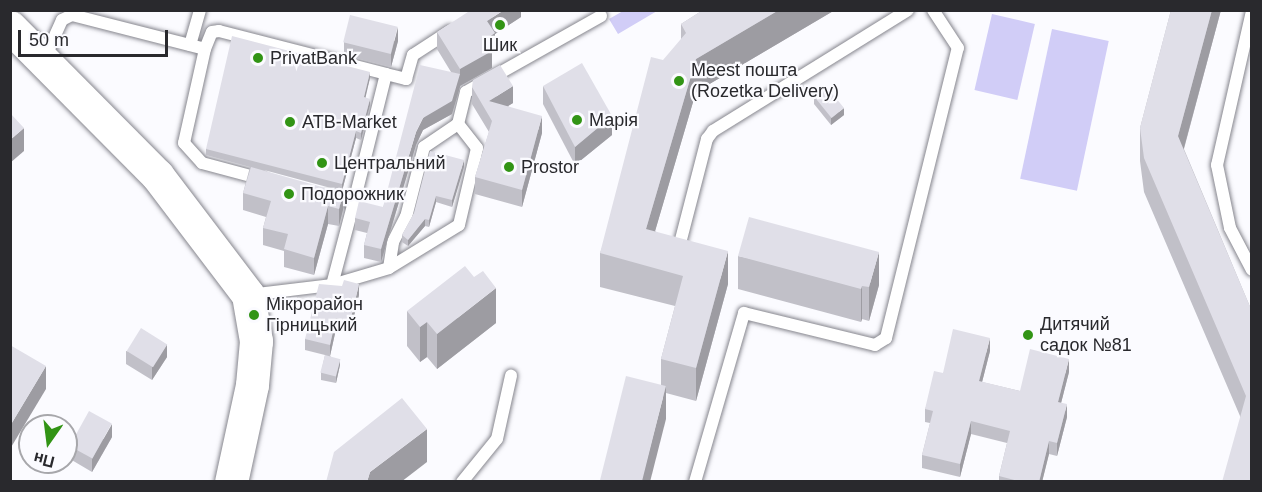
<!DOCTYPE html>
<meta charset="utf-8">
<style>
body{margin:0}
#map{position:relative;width:1262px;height:492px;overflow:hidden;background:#fbfbff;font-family:Arial,sans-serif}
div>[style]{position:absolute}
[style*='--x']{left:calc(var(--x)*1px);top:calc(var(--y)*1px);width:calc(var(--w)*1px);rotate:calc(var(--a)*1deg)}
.green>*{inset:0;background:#d1cdf7;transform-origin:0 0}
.roads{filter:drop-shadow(0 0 2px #86868e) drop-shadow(0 0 2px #86868e)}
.lane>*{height:12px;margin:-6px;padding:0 6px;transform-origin:6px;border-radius:6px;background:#fff}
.secondary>*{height:33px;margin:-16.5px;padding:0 16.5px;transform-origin:16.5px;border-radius:16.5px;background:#fff}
.wall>*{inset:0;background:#c1c0c8}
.shaded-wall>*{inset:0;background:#9d9ca2}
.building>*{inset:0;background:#e0dfe8;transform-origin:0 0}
.dots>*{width:16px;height:16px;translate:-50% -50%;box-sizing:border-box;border:3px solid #fbfbff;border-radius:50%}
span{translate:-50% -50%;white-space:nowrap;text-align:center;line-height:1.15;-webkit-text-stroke:4.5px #fbfbff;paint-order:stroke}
.poi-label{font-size:18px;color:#29292d}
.left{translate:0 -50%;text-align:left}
.frame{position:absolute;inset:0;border:12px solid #29292d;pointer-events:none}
.north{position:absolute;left:18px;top:414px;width:60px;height:60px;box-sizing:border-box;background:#fbfbff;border:2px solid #a7a7ab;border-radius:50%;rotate:194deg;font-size:16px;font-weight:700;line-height:24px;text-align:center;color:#29292d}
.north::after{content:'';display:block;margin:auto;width:21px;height:27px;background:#329415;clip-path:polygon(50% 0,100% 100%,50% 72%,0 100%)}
.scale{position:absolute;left:18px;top:30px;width:150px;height:27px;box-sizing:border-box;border:3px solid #29292d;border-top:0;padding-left:8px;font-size:18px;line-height:21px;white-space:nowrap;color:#29292d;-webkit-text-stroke:4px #fbfbff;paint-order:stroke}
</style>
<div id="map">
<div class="green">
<div style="clip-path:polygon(623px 11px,623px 10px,657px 11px,618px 34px,609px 19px)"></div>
<div style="left:992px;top:14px;width:44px;height:78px;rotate:13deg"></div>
<div style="left:1052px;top:29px;width:58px;height:153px;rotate:12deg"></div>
</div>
<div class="roads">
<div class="lane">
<div style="--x:1252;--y:11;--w:158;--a:102.8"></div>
<div style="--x:1217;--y:165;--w:64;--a:78.3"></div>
<div style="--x:1230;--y:228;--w:47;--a:62.4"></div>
<div style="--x:190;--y:45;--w:36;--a:-74"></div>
<div style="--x:205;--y:49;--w:96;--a:102.6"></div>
<div style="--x:184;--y:143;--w:27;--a:48"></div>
<div style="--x:202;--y:163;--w:62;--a:14.9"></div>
<div style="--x:44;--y:60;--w:44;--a:-65.8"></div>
<div style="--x:62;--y:20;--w:11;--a:-27"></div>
<div style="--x:72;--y:15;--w:137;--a:14.3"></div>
<div style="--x:205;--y:49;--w:18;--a:-68"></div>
<div style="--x:212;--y:32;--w:7;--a:-8"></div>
<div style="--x:219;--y:31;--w:172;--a:14.4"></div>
<div style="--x:386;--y:74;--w:132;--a:104"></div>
<div style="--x:354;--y:202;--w:26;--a:-167"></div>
<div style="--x:386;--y:74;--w:21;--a:14"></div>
<div style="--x:406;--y:79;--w:25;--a:-74"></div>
<div style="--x:413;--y:55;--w:44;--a:-33"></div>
<div style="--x:678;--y:251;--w:116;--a:-75.5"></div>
<div style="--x:707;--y:139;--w:10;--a:-53"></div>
<div style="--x:713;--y:131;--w:229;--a:-31.8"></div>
<div style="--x:389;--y:268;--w:26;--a:-81"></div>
<div style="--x:393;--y:242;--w:28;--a:-63"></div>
<div style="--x:406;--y:217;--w:72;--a:-75.6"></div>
<div style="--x:424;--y:147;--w:41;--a:-34.1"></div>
<div style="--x:458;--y:124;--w:33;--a:-76"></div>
<div style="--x:466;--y:92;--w:155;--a:-29.4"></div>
<div style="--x:332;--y:285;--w:59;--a:-16.6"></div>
<div style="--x:389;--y:268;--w:82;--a:-31.6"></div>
<div style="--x:459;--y:225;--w:79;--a:-76.8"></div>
<div style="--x:477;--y:148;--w:31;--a:-128"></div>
<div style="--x:249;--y:295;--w:84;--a:-6.9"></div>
<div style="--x:332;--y:285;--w:86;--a:-75.2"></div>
<div style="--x:462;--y:482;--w:55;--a:-50.9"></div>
<div style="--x:497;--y:439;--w:65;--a:-77.5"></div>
<div style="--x:695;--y:482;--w:176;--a:-73.8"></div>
<div style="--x:744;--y:313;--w:135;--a:13.7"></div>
<div style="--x:875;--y:345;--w:13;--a:-32"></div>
<div style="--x:886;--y:338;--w:299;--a:-76.1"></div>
<div style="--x:958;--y:48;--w:45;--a:-123.3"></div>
</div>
<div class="secondary">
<div style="--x:10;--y:27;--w:209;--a:45.2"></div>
<div style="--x:157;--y:175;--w:151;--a:52.8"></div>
<div style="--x:248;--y:295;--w:47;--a:80.1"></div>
<div style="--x:256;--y:341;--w:44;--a:95.2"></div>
<div style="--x:252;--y:385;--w:99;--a:102.2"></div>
</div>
</div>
<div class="wall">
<div style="clip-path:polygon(521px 10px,521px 17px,495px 34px,495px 51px,492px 53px,492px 68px,460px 86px,460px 85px,452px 114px,423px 130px,416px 145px,381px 262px,364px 258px,364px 245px,367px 233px,355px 230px,355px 218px,383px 207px,451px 72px,437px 49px,437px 32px)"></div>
<div style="clip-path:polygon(703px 10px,835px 10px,696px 92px,655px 231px,728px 284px,696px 401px,666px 393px,666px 419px,661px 385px,661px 359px,675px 306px,600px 287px,600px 253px,681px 40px,681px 24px)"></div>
<div style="clip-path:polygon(1171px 10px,1221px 10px,1184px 149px,1251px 309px,1251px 482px,1240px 416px,1144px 192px,1140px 161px,1140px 128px)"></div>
<div style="clip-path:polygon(398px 41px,391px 67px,344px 55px,344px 42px)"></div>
<div style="clip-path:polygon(370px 78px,365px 97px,370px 105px,361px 140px,356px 138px,342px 191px,264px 170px,343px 210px,339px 226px,328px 224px,314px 275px,284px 267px,284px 251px,263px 245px,263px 228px,266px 217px,243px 210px,243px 193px,250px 167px,206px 155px,206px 149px)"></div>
<div style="clip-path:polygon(543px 86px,612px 135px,575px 165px,543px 104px)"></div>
<div style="clip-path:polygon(472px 87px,513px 103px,508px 106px,542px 133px,522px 207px,475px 194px,475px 177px,489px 132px,472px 104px)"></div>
<div style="clip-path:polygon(814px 97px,844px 115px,831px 125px,814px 104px)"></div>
<div style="clip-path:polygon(464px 167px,452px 207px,436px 202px,429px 227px,425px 226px,408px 246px,402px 242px,402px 235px,414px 213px)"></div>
<div style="clip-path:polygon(738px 256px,879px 285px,869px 321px,862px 319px,861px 322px,738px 289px)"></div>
<div style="clip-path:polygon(359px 295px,350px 333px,336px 329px,330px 356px,340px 365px,336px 383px,321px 380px,321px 373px,325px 355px,305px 350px,305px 339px)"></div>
<div style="clip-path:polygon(407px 311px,496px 323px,437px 369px,427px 357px,420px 362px,407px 346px)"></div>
<div style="clip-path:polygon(126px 351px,167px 357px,152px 380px,126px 364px)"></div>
<div style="clip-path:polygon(990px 351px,982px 382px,1020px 391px,1069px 372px,1061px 403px,1067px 417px,1057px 456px,1049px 454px,1042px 482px,999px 482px,999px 476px,1007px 443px,971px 434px,960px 477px,922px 468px,922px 455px,930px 423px,925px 422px,925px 409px,943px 373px)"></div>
<div style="clip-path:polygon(112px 437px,92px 472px,70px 459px,70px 446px)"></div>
</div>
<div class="shaded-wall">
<div style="clip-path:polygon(504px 10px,521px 10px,521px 17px,495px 34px,495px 51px,492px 53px,492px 68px,460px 86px,460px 69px,485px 40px,487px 21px)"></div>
<div style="clip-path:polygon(779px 10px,835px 10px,696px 92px,646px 262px,646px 229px,696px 59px)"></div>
<div style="clip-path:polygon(1212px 10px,1221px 10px,1178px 170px,1178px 136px)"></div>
<div style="clip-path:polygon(398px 27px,398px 41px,391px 67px,391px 54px)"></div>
<div style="clip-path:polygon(370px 72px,370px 78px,364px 104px,364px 97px)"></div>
<div style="clip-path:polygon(460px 74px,460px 87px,452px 114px,423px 130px,416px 145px,381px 262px,381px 249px,416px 132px,423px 118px)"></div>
<div style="clip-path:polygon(513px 86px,513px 103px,490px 117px,489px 101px)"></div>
<div style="clip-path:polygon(370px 99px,370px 105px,361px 140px,361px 133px)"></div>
<div style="clip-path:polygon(844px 108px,844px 115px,831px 125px,831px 118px)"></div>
<div style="clip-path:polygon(542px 116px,542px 133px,522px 207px,522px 190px)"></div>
<div style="clip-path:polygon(612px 116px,612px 135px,575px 165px,575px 147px)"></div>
<div style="clip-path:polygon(24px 128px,24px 151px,10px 163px,10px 140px)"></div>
<div style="clip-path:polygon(356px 131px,356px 138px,342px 191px,342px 184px)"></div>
<div style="clip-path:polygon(464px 160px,464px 167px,452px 207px,452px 200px)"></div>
<div style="clip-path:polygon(343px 193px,343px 210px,339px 226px,339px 209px)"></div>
<div style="clip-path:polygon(436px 196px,436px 202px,429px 227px,429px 220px)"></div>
<div style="clip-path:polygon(328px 206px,328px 224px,314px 275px,314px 258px)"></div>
<div style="clip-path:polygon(425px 219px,425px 226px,408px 246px,408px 240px)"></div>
<div style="clip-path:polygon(728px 251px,728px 284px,696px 401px,696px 368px)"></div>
<div style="clip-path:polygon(879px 252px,879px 285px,869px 321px,869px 287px)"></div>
<div style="clip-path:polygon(359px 284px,359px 295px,350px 333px,350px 322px)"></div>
<div style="clip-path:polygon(862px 286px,862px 319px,861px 322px,861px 289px)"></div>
<div style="clip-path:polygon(496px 288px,496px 323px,437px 369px,437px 334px)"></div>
<div style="clip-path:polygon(336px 318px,336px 329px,330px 356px,330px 345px)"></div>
<div style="clip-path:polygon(427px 322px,427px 357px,420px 362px,420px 327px)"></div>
<div style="clip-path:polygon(990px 338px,990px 351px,979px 394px,979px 381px)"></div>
<div style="clip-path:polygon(167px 344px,167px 357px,152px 380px,152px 367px)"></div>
<div style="clip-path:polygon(340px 359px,340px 365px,336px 383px,336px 377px)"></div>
<div style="clip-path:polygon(1069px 359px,1069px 372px,1058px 415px,1058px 402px)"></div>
<div style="clip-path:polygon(46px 366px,46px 389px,10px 449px,10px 426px)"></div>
<div style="clip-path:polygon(666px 386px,666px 419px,650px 482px,641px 482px)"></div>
<div style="clip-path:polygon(1067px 404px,1067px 417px,1057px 456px,1057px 443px)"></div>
<div style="clip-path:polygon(971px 421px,971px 434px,960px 477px,960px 464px)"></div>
<div style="clip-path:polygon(112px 424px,112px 437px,92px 472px,92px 459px)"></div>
<div style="clip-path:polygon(427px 429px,427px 462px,401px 482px,367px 482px,370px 472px)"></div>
<div style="clip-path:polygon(1049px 441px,1049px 454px,1042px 482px,1039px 482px)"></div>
</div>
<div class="building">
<div style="clip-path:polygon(471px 10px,504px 10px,487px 21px,495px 33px,485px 40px,492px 51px,460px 69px,437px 32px)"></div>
<div style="clip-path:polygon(703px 10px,779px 10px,696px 59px,646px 229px,728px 251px,696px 368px,661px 359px,683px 276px,600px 253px,651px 57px,663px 60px,686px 33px,681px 24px)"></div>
<div style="clip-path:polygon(1171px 10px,1212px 10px,1178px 136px,1251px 309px,1251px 482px,1222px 482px,1246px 396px,1144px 158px,1140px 128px)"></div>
<div style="left:350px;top:15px;width:49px;height:28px;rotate:14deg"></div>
<div style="clip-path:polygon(232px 36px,370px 72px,364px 97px,370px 99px,361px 133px,356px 131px,342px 184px,206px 149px)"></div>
<div style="clip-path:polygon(582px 63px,612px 116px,575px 147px,543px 86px)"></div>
<div style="clip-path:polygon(420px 65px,460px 74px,452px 101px,423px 118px,416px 132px,381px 249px,364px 245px,370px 222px,355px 218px,359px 201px,383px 207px)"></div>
<div style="clip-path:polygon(500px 65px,513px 86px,489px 101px,542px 116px,522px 190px,475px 177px,492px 121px,472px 87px,473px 80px)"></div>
<div style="left:827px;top:87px;width:27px;height:16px;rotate:51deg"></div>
<div style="clip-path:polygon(10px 113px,24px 128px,10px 140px)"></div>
<div style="clip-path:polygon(430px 151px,464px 160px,452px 200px,436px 196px,429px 220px,425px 219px,408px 240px,402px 235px,414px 213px)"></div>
<div style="clip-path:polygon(251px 167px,343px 193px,339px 209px,328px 206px,314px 258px,284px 249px,288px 234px,263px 228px,271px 201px,243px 193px)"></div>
<div style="clip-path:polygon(749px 217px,879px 252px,869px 287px,862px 286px,861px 289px,738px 256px)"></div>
<div style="clip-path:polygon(465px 266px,474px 277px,483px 271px,496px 288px,437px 334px,427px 322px,420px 327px,407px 311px)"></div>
<div style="clip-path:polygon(344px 280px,359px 284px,350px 322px,336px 318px,330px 345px,305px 339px,319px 284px,342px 286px)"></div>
<div style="left:141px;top:328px;width:31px;height:27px;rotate:32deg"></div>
<div style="clip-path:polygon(953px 329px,990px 338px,979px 381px,1020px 391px,1030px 349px,1069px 359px,1058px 402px,1067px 404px,1057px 443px,1049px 441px,1039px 482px,1022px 482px,999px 476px,1010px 431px,971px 421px,960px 464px,922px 455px,933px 411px,925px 409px,934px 371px,943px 373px)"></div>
<div style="clip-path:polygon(10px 345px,46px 366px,10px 426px)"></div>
<div style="left:325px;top:355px;width:16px;height:18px;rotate:15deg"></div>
<div style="left:626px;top:376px;width:41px;height:109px;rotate:14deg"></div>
<div style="clip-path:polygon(402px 398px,427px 429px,370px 472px,367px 482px,326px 482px,334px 452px)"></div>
<div style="left:89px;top:411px;width:26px;height:40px;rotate:29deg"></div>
</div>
<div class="dots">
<div style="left:500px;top:25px;background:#329415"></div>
<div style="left:258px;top:58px;background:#329415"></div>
<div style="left:679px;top:81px;background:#329415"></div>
<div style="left:577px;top:120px;background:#329415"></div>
<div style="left:290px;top:122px;background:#329415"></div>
<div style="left:322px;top:163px;background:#329415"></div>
<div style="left:509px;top:167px;background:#329415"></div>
<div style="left:289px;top:194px;background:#329415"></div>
<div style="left:254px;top:315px;background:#329415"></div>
<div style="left:1028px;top:335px;background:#329415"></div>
</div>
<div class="poi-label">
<span style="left:500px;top:45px">Шик</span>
<span class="left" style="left:270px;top:58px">PrivatBank</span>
<span class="left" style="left:691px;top:81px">Meest пошта<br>(Rozetka Delivery)</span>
<span class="left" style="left:589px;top:120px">Марія</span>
<span class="left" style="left:302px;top:122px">ATB-Market</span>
<span class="left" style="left:334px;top:163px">Центральний</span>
<span class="left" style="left:521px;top:167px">Prostor</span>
<span class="left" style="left:301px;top:194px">Подорожник</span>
<span class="left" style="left:266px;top:315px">Мiкрорайон<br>Гiрницький</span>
<span class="left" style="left:1040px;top:335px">Дитячий<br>садок №81</span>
</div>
<div class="frame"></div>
<div class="north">Пн</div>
<div class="scale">50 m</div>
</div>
